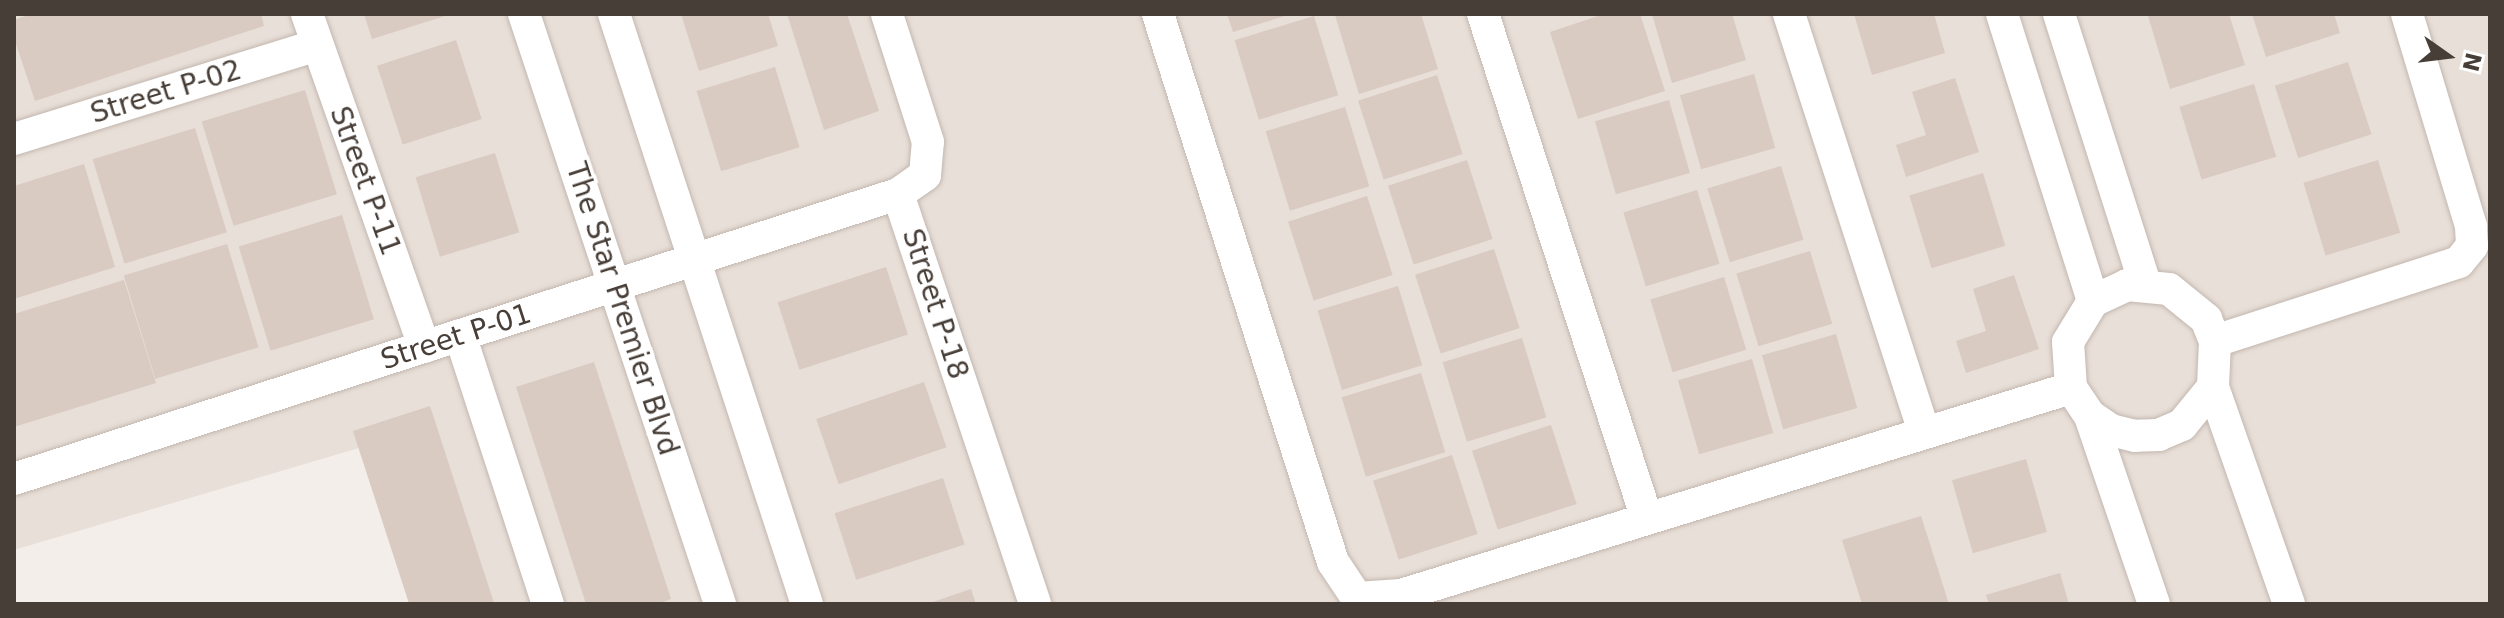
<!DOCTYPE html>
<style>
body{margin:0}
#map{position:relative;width:2504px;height:618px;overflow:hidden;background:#f4eeea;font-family:"DejaVu Sans",sans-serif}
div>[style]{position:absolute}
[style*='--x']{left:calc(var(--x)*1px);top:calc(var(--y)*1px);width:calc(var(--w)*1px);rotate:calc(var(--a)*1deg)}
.residential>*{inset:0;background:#e8dfd8}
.building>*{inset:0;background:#d9cac2;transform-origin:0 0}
.roads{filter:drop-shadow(0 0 2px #c3b7af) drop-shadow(0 0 2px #c3b7af)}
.street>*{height:32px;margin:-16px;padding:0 16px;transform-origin:16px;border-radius:16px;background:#fff}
span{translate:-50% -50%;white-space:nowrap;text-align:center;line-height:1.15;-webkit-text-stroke:7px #fff;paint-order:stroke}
.street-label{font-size:28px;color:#483e38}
.frame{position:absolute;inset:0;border:16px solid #483e38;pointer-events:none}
.north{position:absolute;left:2408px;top:16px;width:80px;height:80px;-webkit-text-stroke:6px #fff;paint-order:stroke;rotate:104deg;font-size:22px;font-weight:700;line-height:32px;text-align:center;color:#483e38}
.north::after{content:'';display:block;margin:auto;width:28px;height:36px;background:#483e38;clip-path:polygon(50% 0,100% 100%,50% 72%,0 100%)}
</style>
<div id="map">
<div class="residential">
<div style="clip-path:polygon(14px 14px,2490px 14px,2490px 604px,414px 604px,359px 448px,14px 550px)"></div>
</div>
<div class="building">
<div style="clip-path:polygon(32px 14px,261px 14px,264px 26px,35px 101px,14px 38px,14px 20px)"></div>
<div style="clip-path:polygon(364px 14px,448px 14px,448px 15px,372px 39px)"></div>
<div style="clip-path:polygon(681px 14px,768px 14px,778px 46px,699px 71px)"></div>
<div style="clip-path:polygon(787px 14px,847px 14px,879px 111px,824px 130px)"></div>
<div style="clip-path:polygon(1227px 14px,1288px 14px,1288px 15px,1233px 32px)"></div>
<div style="clip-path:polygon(1421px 14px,1438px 69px,1359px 94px,1335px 15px)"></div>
<div style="clip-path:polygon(1604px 14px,1640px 14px,1665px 91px,1578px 119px,1550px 32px)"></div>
<div style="clip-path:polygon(1652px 14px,1732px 14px,1746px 60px,1672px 83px)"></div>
<div style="clip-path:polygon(1854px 14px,1934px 14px,1945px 53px,1872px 75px)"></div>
<div style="clip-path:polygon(2229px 14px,2245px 65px,2170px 89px,2148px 16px)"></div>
<div style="clip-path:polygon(2252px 14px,2334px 14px,2340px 33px,2266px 57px)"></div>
<div style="left:1314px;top:16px;width:83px;height:83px;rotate:73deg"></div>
<div style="left:456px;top:40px;width:83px;height:83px;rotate:72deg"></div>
<div style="left:2348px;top:62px;width:76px;height:77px;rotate:72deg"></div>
<div style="left:775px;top:67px;width:84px;height:82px;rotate:73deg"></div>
<div style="left:1754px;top:74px;width:77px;height:77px;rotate:74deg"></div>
<div style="left:1437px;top:75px;width:83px;height:83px;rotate:72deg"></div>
<div style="clip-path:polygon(1955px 78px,1979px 152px,1906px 177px,1896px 145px,1926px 135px,1912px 92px)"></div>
<div style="left:2254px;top:84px;width:76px;height:78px;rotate:73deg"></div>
<div style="left:305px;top:90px;width:109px;height:108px;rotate:73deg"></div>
<div style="left:1669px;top:100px;width:76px;height:77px;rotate:74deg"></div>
<div style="left:1345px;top:107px;width:83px;height:83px;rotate:73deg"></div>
<div style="left:195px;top:128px;width:109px;height:107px;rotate:73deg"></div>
<div style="left:495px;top:153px;width:83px;height:83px;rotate:73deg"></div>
<div style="left:1467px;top:160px;width:83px;height:83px;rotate:72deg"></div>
<div style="left:2378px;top:160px;width:76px;height:78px;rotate:73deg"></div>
<div style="clip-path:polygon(84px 164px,115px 267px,14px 299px,14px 186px)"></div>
<div style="left:1781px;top:166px;width:77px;height:77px;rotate:73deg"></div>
<div style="left:1983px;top:173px;width:76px;height:77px;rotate:73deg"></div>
<div style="left:1697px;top:190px;width:77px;height:77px;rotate:73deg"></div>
<div style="left:1367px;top:196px;width:83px;height:83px;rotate:72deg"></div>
<div style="left:342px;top:215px;width:109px;height:108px;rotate:73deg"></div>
<div style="left:227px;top:244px;width:108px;height:108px;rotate:73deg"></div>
<div style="left:1494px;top:249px;width:83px;height:83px;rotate:72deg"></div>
<div style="left:1810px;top:251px;width:76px;height:77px;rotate:73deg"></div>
<div style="left:886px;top:267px;width:71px;height:114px;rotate:72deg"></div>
<div style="clip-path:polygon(2014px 275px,2039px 349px,1966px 373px,1956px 341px,1986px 331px,1973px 289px)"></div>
<div style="left:1724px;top:277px;width:76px;height:77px;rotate:73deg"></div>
<div style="clip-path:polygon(124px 280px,156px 383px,14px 427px,14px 314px)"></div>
<div style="left:1398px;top:286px;width:83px;height:84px;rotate:73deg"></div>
<div style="left:1836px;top:334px;width:77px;height:77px;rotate:74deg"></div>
<div style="left:1522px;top:338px;width:83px;height:83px;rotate:73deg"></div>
<div style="left:1752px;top:359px;width:77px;height:77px;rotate:74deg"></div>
<div style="clip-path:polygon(594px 362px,671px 599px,657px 604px,586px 604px,516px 387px)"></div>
<div style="left:1421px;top:373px;width:83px;height:83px;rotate:73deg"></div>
<div style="left:924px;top:382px;width:69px;height:114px;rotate:71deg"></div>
<div style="left:430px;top:406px;width:208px;height:81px;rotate:72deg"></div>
<div style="left:1551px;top:425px;width:83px;height:83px;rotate:72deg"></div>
<div style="left:1452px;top:455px;width:83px;height:83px;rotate:72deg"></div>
<div style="left:2026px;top:459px;width:76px;height:77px;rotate:74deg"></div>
<div style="left:943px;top:478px;width:70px;height:114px;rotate:72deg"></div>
<div style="clip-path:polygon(1921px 516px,1949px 604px,1862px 604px,1842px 540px)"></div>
<div style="clip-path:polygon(2060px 573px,2069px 604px,1989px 604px,1986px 595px)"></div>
<div style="clip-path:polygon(971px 589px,976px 604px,930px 604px,930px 603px)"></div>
</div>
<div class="roads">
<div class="street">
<div style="--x:307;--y:14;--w:353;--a:70.6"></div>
<div style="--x:524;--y:14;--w:622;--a:71.62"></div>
<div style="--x:614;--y:14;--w:621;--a:71.89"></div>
<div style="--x:1158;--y:14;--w:575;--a:72.29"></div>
<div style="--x:1333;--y:562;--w:43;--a:56.3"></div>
<div style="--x:1357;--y:598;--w:44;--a:-3.9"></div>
<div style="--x:1401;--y:595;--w:701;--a:-17.17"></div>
<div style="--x:1483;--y:14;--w:531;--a:72.01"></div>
<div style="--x:1789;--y:14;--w:440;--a:72.1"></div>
<div style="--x:2002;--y:14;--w:301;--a:72.4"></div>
<div style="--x:2059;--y:14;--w:283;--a:72.3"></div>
<div style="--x:14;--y:139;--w:317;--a:-17.2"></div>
<div style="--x:898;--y:194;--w:432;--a:71.5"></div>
<div style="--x:460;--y:335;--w:283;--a:71.9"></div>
<div style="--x:2215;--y:341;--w:256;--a:-17.9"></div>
<div style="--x:2459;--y:262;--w:21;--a:-51"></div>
<div style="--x:2472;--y:246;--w:20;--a:-93"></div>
<div style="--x:2471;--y:226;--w:221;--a:-106.8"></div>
<div style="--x:2213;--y:387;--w:49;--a:129.2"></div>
<div style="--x:2182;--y:425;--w:25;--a:157"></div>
<div style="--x:2159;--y:435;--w:24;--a:178"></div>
<div style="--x:2135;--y:436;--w:25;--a:-166"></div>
<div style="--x:2111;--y:430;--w:25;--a:-146"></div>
<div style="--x:2090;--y:416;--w:34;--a:-124"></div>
<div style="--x:2071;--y:388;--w:46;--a:-93.7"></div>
<div style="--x:2068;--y:342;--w:48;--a:-58.6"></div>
<div style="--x:2093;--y:301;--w:38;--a:-25"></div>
<div style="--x:2127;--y:285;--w:42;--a:5.4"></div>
<div style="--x:2169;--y:289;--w:48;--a:39"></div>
<div style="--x:2206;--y:319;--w:24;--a:68"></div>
<div style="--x:2215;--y:341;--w:46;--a:92.5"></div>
<div style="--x:2213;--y:387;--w:230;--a:70.7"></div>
<div style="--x:2090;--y:416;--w:199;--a:71.2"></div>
<div style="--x:14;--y:479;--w:929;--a:-17.87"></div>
<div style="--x:898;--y:194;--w:33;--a:-35"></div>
<div style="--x:925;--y:175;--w:33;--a:-85"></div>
<div style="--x:928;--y:142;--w:134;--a:-107.8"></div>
</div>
</div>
<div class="street-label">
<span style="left:166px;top:92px;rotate:-17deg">Street P-02</span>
<span style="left:365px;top:181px;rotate:70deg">Street P-11</span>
<span style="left:935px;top:304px;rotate:72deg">Street P-18</span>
<span style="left:622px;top:309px;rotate:72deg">The Star Premier Blvd</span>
<span style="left:456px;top:337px;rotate:-18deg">Street P-01</span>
</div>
<div class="frame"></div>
<div class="north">N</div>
</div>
